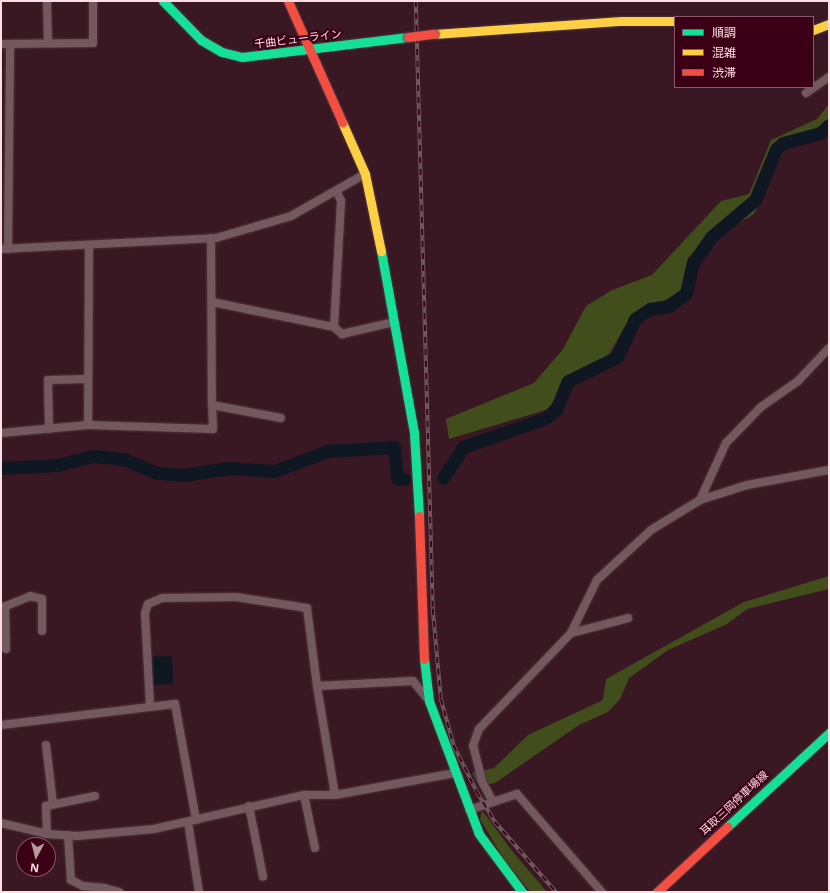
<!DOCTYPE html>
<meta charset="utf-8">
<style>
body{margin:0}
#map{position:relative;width:830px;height:893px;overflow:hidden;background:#391823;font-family:"Noto Sans","Noto Sans JP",sans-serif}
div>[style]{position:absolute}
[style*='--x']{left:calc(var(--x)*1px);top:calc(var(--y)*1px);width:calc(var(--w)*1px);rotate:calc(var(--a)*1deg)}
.forest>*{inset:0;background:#414e1b}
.water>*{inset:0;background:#0e1722;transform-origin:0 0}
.river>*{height:13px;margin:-6.5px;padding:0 6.5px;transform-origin:6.5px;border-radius:6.5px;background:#0e1722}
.roads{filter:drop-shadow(0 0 1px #4f363d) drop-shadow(0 0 1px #4f363d)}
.street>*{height:8px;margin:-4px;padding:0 4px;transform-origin:4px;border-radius:4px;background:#73585f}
.fast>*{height:9px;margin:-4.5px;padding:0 4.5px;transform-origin:4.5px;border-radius:4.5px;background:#16e098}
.slow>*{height:9px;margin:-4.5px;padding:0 4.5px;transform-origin:4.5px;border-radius:4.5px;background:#ffcf43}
.jam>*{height:9px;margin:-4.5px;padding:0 4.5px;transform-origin:4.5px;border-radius:4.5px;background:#f24e42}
.rail>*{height:3.5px;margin-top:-1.75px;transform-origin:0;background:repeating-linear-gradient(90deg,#3c0016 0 6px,#71585f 0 12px);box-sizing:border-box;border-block:1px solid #71585f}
.bridges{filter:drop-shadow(0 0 1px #4f363d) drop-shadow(0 0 1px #4f363d)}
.jam-bridge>*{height:9px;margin:-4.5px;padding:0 4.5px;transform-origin:4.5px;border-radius:4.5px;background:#f24e42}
span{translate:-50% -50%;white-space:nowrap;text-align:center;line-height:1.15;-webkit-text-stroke:4px #3c0016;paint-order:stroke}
.street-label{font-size:11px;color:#fedde3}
.frame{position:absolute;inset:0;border:2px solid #fedde3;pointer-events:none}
.legend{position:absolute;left:674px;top:16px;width:140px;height:72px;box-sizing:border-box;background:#3c0016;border:1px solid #8a5868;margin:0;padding:5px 7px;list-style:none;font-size:12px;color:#fedde3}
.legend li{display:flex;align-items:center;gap:8px;height:20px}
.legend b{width:20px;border:1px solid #8a5868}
.north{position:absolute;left:16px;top:837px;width:40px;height:40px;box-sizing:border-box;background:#3c0016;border:1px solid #8a5868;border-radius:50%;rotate:187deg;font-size:11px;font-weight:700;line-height:16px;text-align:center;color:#fedde3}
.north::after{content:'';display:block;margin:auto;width:14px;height:18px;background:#b998a0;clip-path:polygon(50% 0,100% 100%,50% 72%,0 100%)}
</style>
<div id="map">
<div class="forest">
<div style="clip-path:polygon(829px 104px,829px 123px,802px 134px,784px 150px,754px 214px,697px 248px,688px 258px,681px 290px,625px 326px,607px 358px,579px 377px,546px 410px,449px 439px,446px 419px,534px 383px,563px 349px,586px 306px,612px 290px,652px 275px,721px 201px,749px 194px,771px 140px,817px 119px)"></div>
<div style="clip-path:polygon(829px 576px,829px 589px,747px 609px,727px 624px,668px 650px,629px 678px,620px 699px,608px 712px,579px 725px,495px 783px,479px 786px,472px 773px,494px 768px,528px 735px,603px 700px,606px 679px,744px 602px)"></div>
<div style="clip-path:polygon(482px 810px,513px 852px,547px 892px,530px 892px,503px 858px,480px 819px)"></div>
</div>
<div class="water">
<div style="left:172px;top:656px;width:28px;height:20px;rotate:88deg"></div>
</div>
<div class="river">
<div style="--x:1;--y:468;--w:56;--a:-3.1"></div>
<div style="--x:57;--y:465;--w:38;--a:-14"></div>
<div style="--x:94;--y:456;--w:30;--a:6"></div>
<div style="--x:124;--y:459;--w:36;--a:23"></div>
<div style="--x:157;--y:473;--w:27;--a:4"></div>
<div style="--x:184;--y:475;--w:45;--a:-9"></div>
<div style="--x:228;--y:468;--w:46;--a:3.7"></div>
<div style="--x:274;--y:471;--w:58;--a:-20.3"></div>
<div style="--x:328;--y:451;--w:66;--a:-3.5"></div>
<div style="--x:394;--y:447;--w:31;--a:84"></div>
<div style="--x:397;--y:478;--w:7;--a:8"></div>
<div style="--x:443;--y:478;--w:37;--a:-57"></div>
<div style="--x:463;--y:447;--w:86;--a:-19.1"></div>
<div style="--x:544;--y:419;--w:15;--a:-37"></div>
<div style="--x:556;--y:410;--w:31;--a:-68"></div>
<div style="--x:568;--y:381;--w:55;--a:-26.1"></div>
<div style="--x:617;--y:357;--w:42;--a:-64.7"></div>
<div style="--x:635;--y:319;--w:18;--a:-34"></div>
<div style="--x:650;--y:309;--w:19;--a:-9"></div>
<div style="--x:669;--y:306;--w:21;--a:-37"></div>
<div style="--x:686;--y:293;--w:31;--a:-77"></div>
<div style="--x:693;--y:263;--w:32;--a:-55"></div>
<div style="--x:711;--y:237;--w:57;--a:-40.1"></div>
<div style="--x:755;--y:200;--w:55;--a:-67.6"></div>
<div style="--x:776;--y:149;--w:9;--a:-41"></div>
<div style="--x:783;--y:143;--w:38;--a:-15"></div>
<div style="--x:820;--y:133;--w:12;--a:-42"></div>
</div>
<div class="roads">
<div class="street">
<div style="--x:47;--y:1;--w:42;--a:88.6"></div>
<div style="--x:1;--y:44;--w:92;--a:-0.6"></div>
<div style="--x:93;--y:43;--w:42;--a:-90"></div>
<div style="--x:806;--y:93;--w:28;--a:-35"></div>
<div style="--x:211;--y:238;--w:167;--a:89.7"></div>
<div style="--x:212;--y:405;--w:70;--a:10.7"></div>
<div style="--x:89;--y:245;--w:180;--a:90.3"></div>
<div style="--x:88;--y:425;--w:125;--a:1.8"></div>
<div style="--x:213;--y:429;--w:24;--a:-92"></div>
<div style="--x:1;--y:249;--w:215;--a:-2.9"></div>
<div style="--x:216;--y:238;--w:78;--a:-16.3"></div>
<div style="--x:291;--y:216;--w:85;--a:-29.6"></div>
<div style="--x:8;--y:249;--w:205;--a:-89.4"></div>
<div style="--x:212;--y:302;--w:125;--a:11.6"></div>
<div style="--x:334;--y:327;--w:11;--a:41"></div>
<div style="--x:342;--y:334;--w:53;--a:-13"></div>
<div style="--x:334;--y:327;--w:126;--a:-86.8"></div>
<div style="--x:341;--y:201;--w:10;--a:-114"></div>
<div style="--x:49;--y:429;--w:49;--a:-91.2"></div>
<div style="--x:48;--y:380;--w:40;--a:-1.4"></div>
<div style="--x:1;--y:433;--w:87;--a:-5.3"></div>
<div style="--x:700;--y:500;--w:63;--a:-65.5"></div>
<div style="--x:726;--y:443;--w:50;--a:-45.8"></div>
<div style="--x:761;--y:407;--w:45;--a:-35.1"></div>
<div style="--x:798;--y:381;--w:45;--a:-46.8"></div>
<div style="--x:5;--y:606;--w:43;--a:88.7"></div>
<div style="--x:1;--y:608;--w:31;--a:-22"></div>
<div style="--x:30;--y:596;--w:12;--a:14"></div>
<div style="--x:42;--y:599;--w:32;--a:90"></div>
<div style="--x:571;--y:633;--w:59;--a:-14.7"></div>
<div style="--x:150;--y:706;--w:93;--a:-93.1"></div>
<div style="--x:145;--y:613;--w:9;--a:-72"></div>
<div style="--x:148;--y:604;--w:15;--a:-23"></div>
<div style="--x:162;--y:598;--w:74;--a:-0.8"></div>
<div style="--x:236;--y:597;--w:72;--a:8.8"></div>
<div style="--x:307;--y:608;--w:79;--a:82.7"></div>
<div style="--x:1;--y:725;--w:175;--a:-6.9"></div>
<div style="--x:175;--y:704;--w:118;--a:79.7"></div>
<div style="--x:46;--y:745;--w:59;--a:83.2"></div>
<div style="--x:304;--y:795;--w:54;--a:78.3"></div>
<div style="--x:335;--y:795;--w:110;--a:-99.4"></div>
<div style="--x:317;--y:686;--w:96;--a:-3"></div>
<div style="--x:413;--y:681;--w:26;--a:51"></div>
<div style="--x:493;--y:802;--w:24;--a:-118"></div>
<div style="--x:482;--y:781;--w:36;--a:-104"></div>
<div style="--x:473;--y:746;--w:18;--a:-71"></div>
<div style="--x:479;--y:729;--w:133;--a:-46.2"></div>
<div style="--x:571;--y:633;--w:59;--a:-63.9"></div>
<div style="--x:597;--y:580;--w:74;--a:-42.8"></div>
<div style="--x:651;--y:530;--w:57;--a:-31.5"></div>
<div style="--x:700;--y:500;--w:49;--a:-17.7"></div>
<div style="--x:747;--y:485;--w:83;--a:-10.4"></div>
<div style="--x:249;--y:806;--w:72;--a:78.8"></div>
<div style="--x:469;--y:810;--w:51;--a:-18.4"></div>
<div style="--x:517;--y:794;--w:130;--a:49.1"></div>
<div style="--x:188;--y:822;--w:71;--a:81.1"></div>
<div style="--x:1;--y:823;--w:47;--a:13.4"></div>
<div style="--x:47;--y:834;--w:30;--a:4"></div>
<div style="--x:77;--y:836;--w:77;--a:-5.2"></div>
<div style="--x:154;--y:829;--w:154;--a:-12.8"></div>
<div style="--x:304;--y:795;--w:31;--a:0"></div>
<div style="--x:335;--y:795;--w:122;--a:-10.4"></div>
<div style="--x:47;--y:834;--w:28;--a:-92"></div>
<div style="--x:46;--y:806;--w:50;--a:-11.5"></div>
<div style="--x:68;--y:835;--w:45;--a:86.2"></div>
<div style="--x:71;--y:880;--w:13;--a:27"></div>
<div style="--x:83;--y:886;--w:22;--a:5"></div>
<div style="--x:105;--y:888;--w:4;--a:104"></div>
<div style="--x:105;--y:888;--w:15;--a:16"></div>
</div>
<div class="fast">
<div style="--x:163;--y:1;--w:54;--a:45.7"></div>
<div style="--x:201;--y:40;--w:24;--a:30"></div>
<div style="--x:222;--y:52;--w:21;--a:14"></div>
<div style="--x:242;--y:57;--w:167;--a:-6.9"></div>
<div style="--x:381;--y:251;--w:184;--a:79.7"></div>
<div style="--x:414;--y:432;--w:84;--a:86.6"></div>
<div style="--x:424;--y:659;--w:42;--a:83.2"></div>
<div style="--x:429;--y:701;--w:142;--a:69.4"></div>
<div style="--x:479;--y:834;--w:72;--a:53.4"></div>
<div style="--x:727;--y:827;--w:139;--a:-42.7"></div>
</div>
<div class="slow">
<div style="--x:813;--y:30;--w:17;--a:-21"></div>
<div style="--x:434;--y:34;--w:188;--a:-4"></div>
<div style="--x:622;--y:21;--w:53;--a:0"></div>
<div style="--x:342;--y:122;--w:57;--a:66.1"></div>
<div style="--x:365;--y:174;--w:79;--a:78.3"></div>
</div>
<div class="jam">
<div style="--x:288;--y:1;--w:133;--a:65.9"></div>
<div style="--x:419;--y:516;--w:143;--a:88"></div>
<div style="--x:657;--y:892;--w:96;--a:-42.9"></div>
</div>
</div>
<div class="rail">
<div style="--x:416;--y:1;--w:608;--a:88.4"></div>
<div style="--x:433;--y:609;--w:90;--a:84.9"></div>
<div style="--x:441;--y:699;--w:49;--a:74.5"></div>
<div style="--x:454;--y:746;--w:51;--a:63.4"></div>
<div style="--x:477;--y:792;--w:35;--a:59"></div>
<div style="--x:495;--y:822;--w:93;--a:48.9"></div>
</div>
<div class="bridges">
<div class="jam-bridge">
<div style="--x:408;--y:37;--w:26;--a:-7"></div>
</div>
</div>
<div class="street-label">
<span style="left:298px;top:39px;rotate:-7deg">千曲ビューライン</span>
<span style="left:734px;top:803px;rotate:-43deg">耳取三岡停車場線</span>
</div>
<div class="frame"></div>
<ul class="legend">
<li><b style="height:5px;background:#16e098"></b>順調</li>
<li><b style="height:5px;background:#ffcf43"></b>混雑</li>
<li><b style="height:5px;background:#f24e42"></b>渋滞</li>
</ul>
<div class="north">N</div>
</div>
